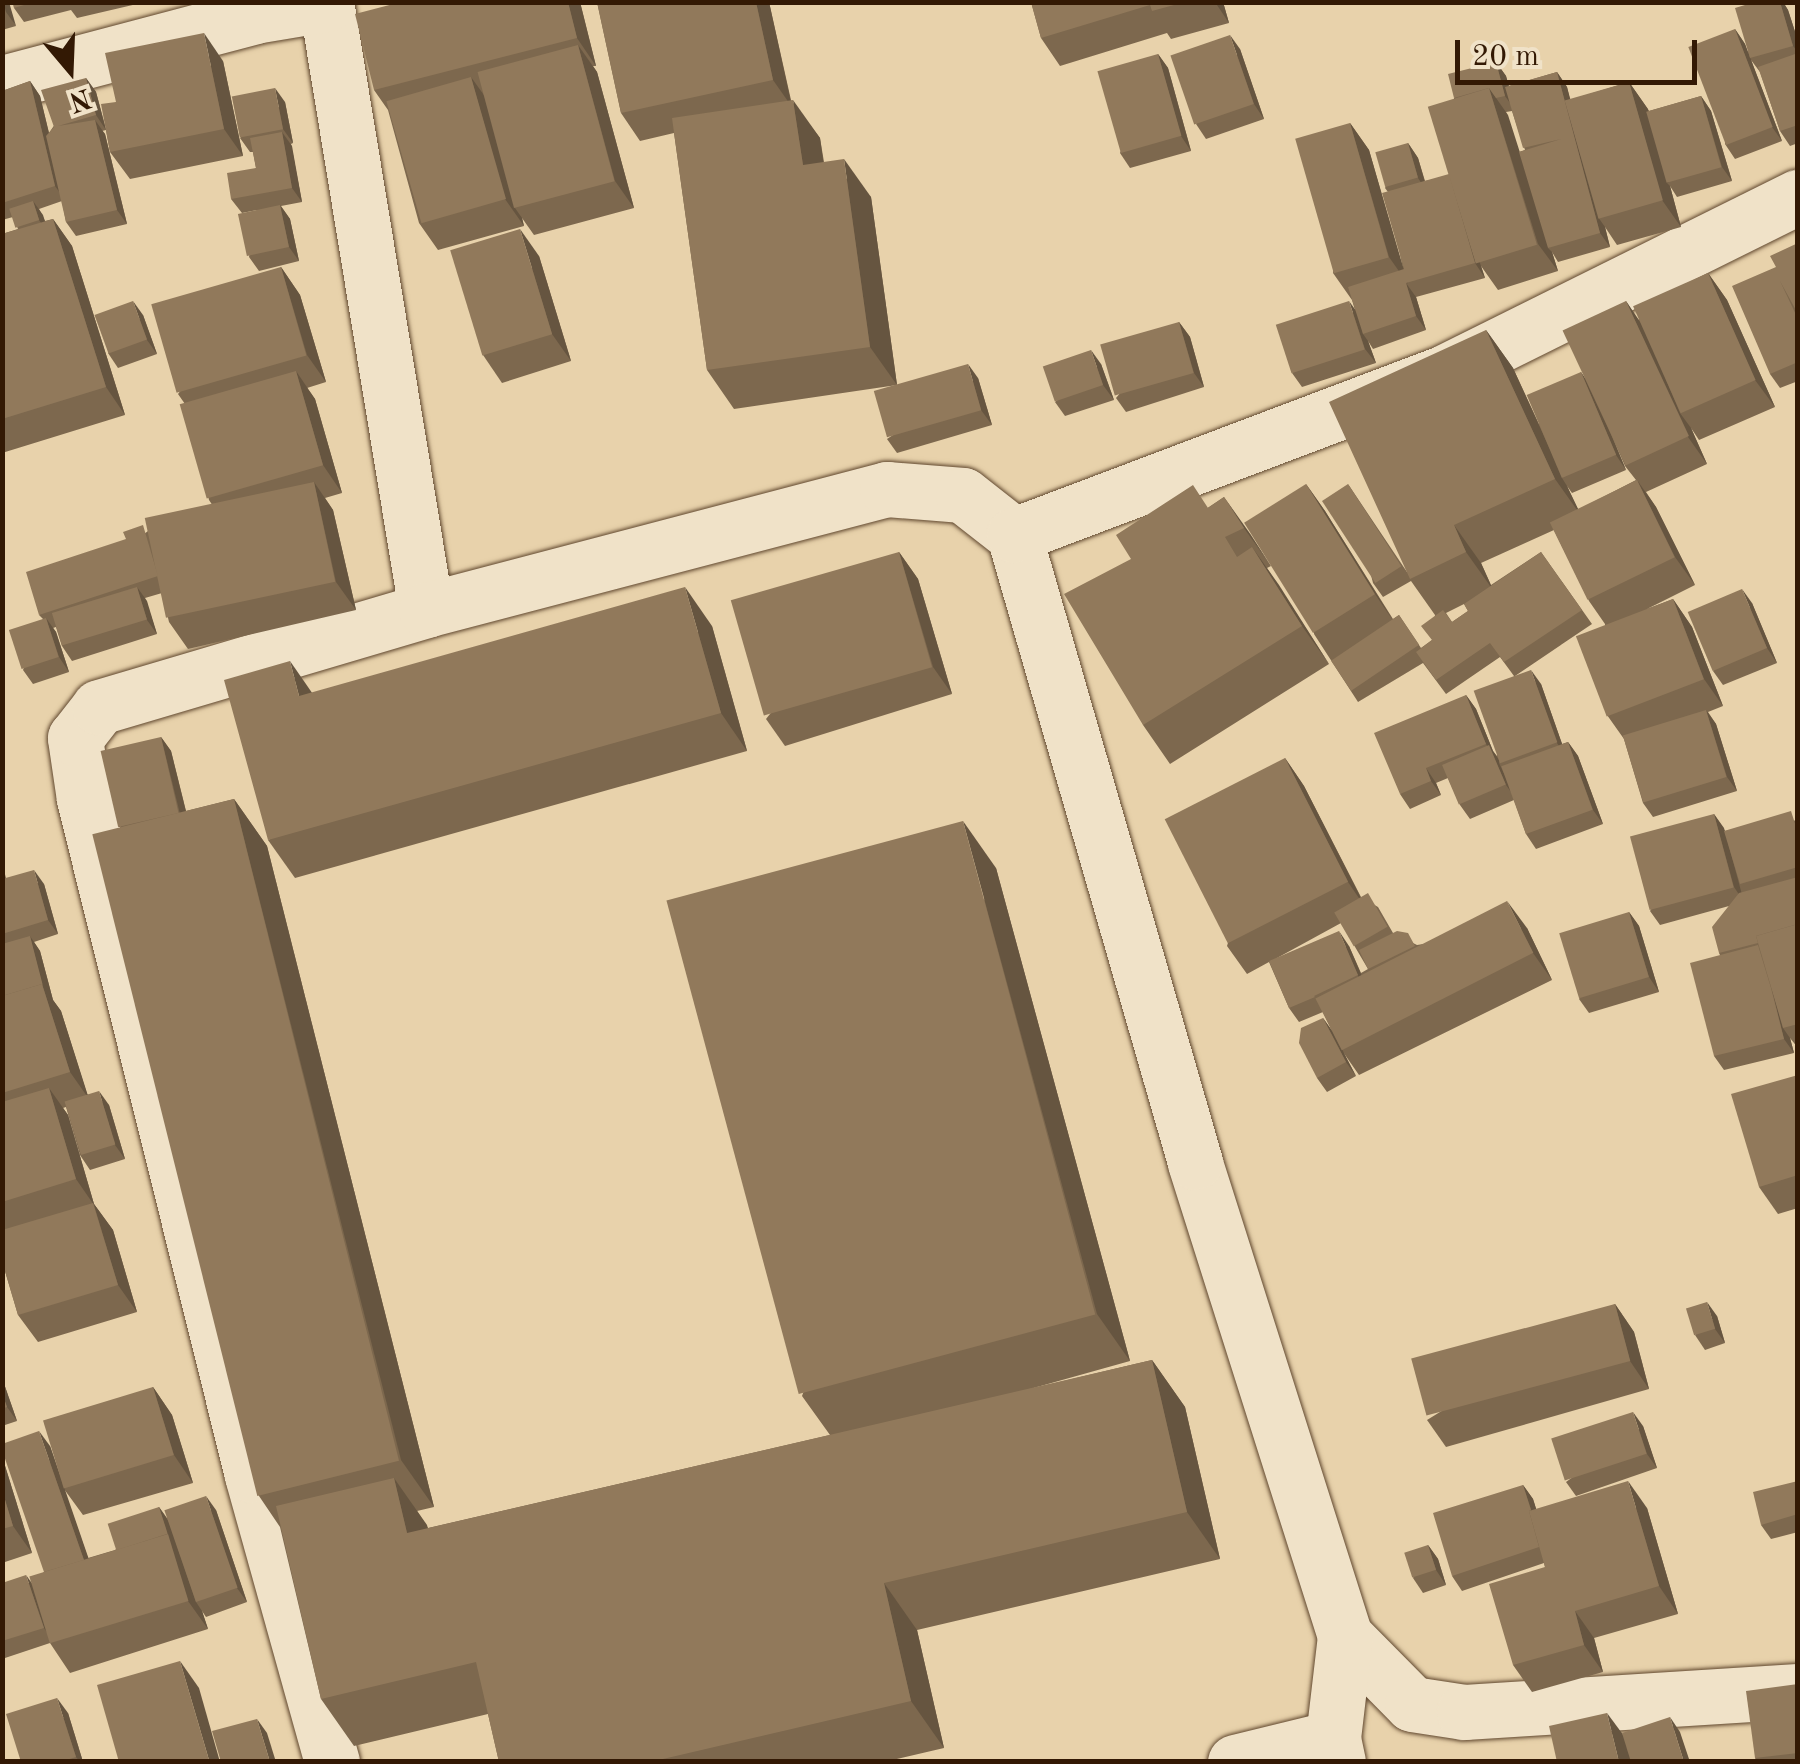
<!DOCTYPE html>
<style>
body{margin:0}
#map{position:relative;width:1800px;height:1764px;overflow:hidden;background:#e8d2ab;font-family:"Old Standard TT",serif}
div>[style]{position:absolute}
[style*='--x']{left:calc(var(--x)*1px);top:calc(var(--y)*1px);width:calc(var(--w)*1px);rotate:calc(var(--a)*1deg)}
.roads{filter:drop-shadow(0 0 2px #60472e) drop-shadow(0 0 2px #60472e)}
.street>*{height:55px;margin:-27.5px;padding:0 27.5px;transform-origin:27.5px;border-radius:27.5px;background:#f0e2c8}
.wall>*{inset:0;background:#7d684e}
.shaded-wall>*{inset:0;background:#665540}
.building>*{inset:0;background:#91795b;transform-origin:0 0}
span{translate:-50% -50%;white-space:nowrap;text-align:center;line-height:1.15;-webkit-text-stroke:8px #f0e2c8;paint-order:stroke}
.frame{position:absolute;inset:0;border:5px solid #331904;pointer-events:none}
.north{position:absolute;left:20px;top:20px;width:100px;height:100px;-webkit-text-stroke:8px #f0e2c8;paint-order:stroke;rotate:161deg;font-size:28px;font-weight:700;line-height:40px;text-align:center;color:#331904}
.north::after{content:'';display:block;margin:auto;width:35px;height:45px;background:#331904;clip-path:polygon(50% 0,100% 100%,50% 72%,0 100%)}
.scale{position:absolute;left:1455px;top:40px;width:242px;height:45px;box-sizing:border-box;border:5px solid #331904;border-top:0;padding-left:12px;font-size:30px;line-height:35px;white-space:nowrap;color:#331904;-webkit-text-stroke:8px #f0e2c8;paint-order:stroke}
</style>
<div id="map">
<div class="roads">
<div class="street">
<div style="--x:326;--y:2;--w:616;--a:80.66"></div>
<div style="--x:2;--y:83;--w:262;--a:-14.8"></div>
<div style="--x:255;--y:16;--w:73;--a:-9.5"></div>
<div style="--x:1345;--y:1636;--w:95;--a:45.4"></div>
<div style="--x:1412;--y:1704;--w:53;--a:8.7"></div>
<div style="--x:1464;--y:1712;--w:335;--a:-3.6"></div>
<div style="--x:332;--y:1762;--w:298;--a:-105.6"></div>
<div style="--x:252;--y:1475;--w:697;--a:-103.96"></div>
<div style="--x:84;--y:799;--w:62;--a:-98.4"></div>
<div style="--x:75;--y:738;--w:39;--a:-52"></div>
<div style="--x:99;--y:707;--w:341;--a:-16.5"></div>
<div style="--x:426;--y:610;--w:477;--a:-14.7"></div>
<div style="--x:887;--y:489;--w:76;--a:4.5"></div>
<div style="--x:963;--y:495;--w:65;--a:38.1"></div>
<div style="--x:1235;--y:1762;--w:101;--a:-13.8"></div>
<div style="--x:1338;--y:1762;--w:25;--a:-102"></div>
<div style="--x:1333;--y:1738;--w:103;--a:-83.3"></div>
<div style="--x:1345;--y:1636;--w:497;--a:-107.6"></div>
<div style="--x:1195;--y:1162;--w:653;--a:-106.1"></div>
<div style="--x:1014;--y:535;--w:463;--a:-20.7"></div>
<div style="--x:1447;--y:371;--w:392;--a:-26.4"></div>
</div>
</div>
<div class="wall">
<div style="clip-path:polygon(2px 2px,16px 26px,2px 30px)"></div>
<div style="clip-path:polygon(13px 2px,136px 2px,137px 4px,77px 18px,71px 10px,24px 22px,14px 8px)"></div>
<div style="clip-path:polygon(401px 2px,580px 2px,596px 66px,593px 66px,597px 72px,634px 208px,534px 235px,522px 218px,524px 226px,438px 250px,419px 223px,388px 110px,374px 90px)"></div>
<div style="clip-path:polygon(597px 2px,769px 2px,791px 100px,820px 138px,824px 162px,871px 197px,897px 385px,734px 409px,707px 370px,674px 133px,640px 141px,621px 113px)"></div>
<div style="clip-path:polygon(1031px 2px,1223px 2px,1229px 23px,1171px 39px,1167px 33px,1060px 66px,1041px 38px)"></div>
<div style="clip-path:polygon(1755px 2px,1783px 2px,1788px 10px,1798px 41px,1798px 143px,1790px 146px,1780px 131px,1760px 72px,1751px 60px,1782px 141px,1735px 159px,1725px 144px,1735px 29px,1745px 44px,1748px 53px)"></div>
<div style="clip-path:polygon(1240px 49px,1264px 119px,1206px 139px,1196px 124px)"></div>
<div style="clip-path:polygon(1158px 54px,1168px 68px,1191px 151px,1130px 168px,1120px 153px)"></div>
<div style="clip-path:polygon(223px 61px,243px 156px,130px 179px,110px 152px,106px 130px,102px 131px,105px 134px,127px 224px,76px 236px,66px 222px,62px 201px,39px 209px,45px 221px,53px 219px,72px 246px,125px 415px,2px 453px,2px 234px,18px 229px,13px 217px,2px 220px,2px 91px,30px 81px,40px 96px,49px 133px,86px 78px,96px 92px,106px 129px,116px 102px)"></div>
<div style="clip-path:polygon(evenodd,1496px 62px,1506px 76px,1509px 86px,1557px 72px,1567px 87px,1570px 100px,1629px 82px,1649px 111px,1701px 96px,1711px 111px,1732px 181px,1677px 197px,1670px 186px,1681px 227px,1617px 245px,1605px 227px,1610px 247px,1558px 262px,1552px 252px,1558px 271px,1498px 290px,1481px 266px,1485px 278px,1416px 297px,1426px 330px,1373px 349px,1368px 341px,1376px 363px,1302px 387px,1292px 373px,1355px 310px,1352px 300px,1333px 273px,1350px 123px,1369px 150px,1403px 269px,1388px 192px,1385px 188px,1408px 143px,1418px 158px,1425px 181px,1451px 176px,1454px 98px,1496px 62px,1512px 111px,1525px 150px,1519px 152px,1506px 112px,1512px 111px)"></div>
<div style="clip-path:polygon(285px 102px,293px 143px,291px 144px,302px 202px,281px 206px,290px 219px,299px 261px,259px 271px,249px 257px,257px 210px,242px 213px,231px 199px,256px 168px,253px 152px,250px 152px,240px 138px)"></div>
<div style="clip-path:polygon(1798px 243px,1798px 381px,1780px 388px,1770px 374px,1776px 267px)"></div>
<div style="clip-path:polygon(539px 256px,571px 361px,502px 383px,483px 355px)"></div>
<div style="clip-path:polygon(281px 267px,300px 295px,326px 382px,307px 388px,315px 399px,342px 493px,325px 498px,333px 510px,356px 610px,188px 649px,169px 622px,162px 593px,145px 598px,157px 634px,72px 661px,62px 646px,56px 627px,53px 628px,56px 632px,69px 672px,33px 684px,23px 670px,43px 619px,39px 615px,148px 531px,213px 506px,209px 500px,185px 404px,178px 394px)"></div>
<div style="clip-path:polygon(evenodd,1708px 273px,1727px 300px,1775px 407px,1699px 440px,1691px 428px,1707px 464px,1646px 492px,1656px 507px,1695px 585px,1647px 609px,1673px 599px,1692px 627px,1723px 706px,1708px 712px,1716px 724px,1737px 791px,1653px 817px,1643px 803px,1624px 739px,1607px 715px,1605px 624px,1589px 601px,1554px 530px,1481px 563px,1491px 585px,1541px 552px,1592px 624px,1515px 676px,1541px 684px,1562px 744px,1568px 742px,1578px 756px,1603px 824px,1536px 849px,1526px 834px,1514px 800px,1470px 819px,1460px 805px,1448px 778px,1436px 783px,1441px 795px,1410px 809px,1400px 794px,1466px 695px,1476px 709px,1493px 751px,1497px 756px,1514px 676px,1500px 657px,1446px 694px,1423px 663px,1358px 702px,1314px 634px,1306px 484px,1325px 511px,1393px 619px,1399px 615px,1421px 648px,1432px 640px,1435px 615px,1411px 581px,1383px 597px,1373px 583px,1348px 484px,1407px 572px,1486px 330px,1513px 368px,1539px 424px,1581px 372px,1585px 379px,1626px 301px,1638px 320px,1708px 273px,1612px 436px,1625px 466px,1636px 480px,1578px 510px,1567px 486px,1572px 493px,1626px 470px,1612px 436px,1708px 273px,1464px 604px,1468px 611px,1452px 622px,1446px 613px,1464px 604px)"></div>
<div style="clip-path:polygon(143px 315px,157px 354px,118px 368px,108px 353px)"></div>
<div style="clip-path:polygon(1179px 322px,1190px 337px,1204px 387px,1126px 412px,1116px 398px)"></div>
<div style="clip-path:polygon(1101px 364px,1114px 400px,1065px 416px,1055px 402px)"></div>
<div style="clip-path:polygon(978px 378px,992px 425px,897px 453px,887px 439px)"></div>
<div style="clip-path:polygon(1224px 497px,1271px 566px,1267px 568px,1329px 664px,1170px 764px,1143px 725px,1131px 559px)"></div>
<div style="clip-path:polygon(899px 552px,918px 579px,952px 694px,785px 746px,766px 719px)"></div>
<div style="clip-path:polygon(1752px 603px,1777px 663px,1723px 685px,1713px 671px)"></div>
<div style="clip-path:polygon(712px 626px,747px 751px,295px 878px,268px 840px)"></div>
<div style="clip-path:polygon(161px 737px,171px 751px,186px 811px,234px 799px,267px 846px,434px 1507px,417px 1511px,428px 1528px,830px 1435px,802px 1396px,996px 868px,1130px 1361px,1030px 1389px,1152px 1360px,1185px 1407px,1220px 1559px,917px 1630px,944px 1748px,884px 1762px,499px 1762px,488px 1714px,354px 1746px,321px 1699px,280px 1527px,259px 1496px,120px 828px)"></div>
<div style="clip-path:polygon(evenodd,1285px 758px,1304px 786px,1361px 897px,1378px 907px,1393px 933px,1417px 945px,1527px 928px,1552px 980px,1359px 1075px,1343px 1052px,1356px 1076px,1327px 1092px,1317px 1078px,1323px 1018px,1332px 1031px,1323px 1012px,1299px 1022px,1289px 1008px,1269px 962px,1247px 974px,1227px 946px,1285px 758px,1341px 923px,1368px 969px,1361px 973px,1349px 946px,1277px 958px,1341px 923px)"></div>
<div style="clip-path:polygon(1714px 814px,1725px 831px,1798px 820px,1798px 1048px,1790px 1038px,1794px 1053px,1724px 1070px,1714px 1056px,1720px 955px,1719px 953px,1729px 906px,1660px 925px,1650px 911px)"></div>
<div style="clip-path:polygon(2px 863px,6px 878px,44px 884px,58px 934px,34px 942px,40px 951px,53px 1000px,61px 1011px,87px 1094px,109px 1105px,125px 1159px,90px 1170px,80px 1155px,66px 1107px,63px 1108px,68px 1115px,94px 1204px,113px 1230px,137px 1312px,38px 1342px,18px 1315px,2px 1261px)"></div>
<div style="clip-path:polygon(1629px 912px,1639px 926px,1659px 992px,1589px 1013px,1579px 999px)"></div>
<div style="clip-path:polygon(1798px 1075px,1798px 1208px,1778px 1214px,1759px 1187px)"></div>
<div style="clip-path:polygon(1615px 1304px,1634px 1332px,1649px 1389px,1446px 1447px,1427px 1420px)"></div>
<div style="clip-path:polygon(1717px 1316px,1725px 1343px,1705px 1350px,1695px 1335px)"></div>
<div style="clip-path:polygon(2px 1378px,17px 1421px,2px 1426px)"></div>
<div style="clip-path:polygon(153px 1387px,172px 1415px,193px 1483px,83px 1515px,64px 1489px,88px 1558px,115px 1550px,159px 1507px,167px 1518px,216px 1510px,247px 1602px,206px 1617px,202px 1611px,208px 1629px,70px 1673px,50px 1643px,2px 1659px,2px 1583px,32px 1583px,44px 1572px,50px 1446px,60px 1475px)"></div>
<div style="clip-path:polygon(1643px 1426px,1657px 1468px,1576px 1496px,1566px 1482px)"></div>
<div style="clip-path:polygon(2px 1456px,32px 1553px,2px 1563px)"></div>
<div style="clip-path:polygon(1798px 1481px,1798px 1532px,1771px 1539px,1761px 1525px)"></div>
<div style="clip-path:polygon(1523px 1485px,1533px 1499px,1536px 1509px,1647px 1508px,1678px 1614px,1594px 1638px,1603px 1672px,1532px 1692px,1513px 1665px,1545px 1567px,1544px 1563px,1462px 1591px,1452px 1576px)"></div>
<div style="clip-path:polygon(1428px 1545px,1438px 1559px,1446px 1585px,1423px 1593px,1413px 1578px)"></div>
<div style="clip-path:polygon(1798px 1684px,1798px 1762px,1757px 1762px,1755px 1758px)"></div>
<div style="clip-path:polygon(68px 1713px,83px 1762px,21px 1762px)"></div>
</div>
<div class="shaded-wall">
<div style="clip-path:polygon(3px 2px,9px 2px,16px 26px,6px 12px)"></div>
<div style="clip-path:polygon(568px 2px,580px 2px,596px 66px,577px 38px)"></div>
<div style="clip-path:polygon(756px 2px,769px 2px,792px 107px,773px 80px)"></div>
<div style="clip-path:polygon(1215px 2px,1223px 2px,1229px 23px)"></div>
<div style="clip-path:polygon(1780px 2px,1783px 2px,1788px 10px,1798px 41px,1798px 52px,1793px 46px)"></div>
<div style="clip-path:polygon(1735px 29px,1745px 44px,1782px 141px,1772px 127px)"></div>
<div style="clip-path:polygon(204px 33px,223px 61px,243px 156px,224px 129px)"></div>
<div style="clip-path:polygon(1230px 35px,1240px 49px,1264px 119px,1254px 104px)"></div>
<div style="clip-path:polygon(578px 45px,597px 72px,634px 208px,615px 181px)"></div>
<div style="clip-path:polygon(1158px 54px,1168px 68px,1191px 151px,1181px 136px)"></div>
<div style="clip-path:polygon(1496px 62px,1506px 76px,1515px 110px,1505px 96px)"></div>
<div style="clip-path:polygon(1557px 72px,1567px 87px,1602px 216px,1598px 217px,1605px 227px,1610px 247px,1600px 233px)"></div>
<div style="clip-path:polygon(471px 77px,491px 105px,515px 208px,522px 218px,524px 226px,505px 199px)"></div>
<div style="clip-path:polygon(86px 78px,96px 92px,106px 130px,96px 115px)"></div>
<div style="clip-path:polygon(30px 81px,40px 96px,65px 200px,55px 186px)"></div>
<div style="clip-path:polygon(1629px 82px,1648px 109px,1669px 182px,1667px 183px,1670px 186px,1681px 227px,1662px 200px)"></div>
<div style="clip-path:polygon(275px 88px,285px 102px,293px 143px,283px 129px)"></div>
<div style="clip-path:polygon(1489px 88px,1508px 115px,1550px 247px,1548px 248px,1552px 252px,1558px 271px,1538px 244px)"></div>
<div style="clip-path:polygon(1701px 96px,1711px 111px,1732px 181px,1722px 167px)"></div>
<div style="clip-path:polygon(793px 100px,820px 138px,829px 203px,803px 165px)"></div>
<div style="clip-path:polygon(95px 120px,105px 134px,127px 224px,117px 210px)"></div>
<div style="clip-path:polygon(1350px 123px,1369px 150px,1408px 284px,1389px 257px)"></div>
<div style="clip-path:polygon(282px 132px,292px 146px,302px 202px,292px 188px)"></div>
<div style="clip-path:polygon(1408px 143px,1418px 158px,1428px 193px,1418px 178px)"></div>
<div style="clip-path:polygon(844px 159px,871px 197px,897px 385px,870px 347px)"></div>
<div style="clip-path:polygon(1449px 174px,1481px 266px,1485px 278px,1475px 263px)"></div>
<div style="clip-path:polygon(33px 201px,43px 215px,49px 234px,39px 220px)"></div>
<div style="clip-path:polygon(280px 205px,290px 219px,299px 261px,289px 247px)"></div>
<div style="clip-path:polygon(53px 219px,72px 246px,125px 415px,106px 387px)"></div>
<div style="clip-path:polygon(520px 229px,539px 256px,571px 361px,552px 334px)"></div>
<div style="clip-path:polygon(281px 267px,300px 295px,326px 382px,307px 355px)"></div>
<div style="clip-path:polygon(1708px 273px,1727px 300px,1775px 407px,1755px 380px)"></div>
<div style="clip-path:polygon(1406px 283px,1416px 297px,1426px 330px,1416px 316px)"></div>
<div style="clip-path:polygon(133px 301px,143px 315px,157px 354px,147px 340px)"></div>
<div style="clip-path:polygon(1349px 301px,1359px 315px,1363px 334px,1368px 341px,1376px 363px,1365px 349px)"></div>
<div style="clip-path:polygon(1626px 301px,1645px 329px,1680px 413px,1691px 428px,1707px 464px,1688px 437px)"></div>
<div style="clip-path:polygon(1179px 322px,1190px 337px,1204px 387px,1194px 373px)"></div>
<div style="clip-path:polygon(1486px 330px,1513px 368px,1563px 478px,1562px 478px,1567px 486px,1582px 517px,1555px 479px)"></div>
<div style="clip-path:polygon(1091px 350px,1101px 364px,1114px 400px,1103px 385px)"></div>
<div style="clip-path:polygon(968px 364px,978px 378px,992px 425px,981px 410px)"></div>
<div style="clip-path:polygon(296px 371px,315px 399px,342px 493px,323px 465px)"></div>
<div style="clip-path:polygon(1581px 372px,1591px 387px,1626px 470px,1616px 455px)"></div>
<div style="clip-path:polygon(1637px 480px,1656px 507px,1695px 585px,1675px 557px)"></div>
<div style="clip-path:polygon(314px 482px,333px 510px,356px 610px,336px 582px)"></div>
<div style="clip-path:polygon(1306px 484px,1325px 511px,1394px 622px,1375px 594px)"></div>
<div style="clip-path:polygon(1224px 497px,1251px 535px,1271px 566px,1244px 528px)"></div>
<div style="clip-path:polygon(1454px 525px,1481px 563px,1493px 590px,1466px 552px)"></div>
<div style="clip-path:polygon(1252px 547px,1279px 585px,1329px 664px,1302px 626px)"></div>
<div style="clip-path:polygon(899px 552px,918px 579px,952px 694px,933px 667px)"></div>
<div style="clip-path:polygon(137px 587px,147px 601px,157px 634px,147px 620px)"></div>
<div style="clip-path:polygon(685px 587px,712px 626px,747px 751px,721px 713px)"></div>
<div style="clip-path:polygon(1742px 589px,1752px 603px,1777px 663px,1767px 648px)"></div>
<div style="clip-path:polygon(1673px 599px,1692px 627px,1723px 706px,1704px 679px)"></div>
<div style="clip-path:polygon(46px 618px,56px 632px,69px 672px,59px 657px)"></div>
<div style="clip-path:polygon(290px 661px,317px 700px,299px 696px)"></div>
<div style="clip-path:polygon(1531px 670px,1541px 684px,1567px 758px,1557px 743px)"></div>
<div style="clip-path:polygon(1466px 695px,1476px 709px,1493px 751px,1499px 760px,1499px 763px,1516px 799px,1506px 785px,1492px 753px,1486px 744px)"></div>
<div style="clip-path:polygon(1706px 710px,1716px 724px,1737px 791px,1727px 777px)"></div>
<div style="clip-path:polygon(161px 737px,171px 751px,191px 832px,181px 818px)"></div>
<div style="clip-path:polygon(1568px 742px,1578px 756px,1603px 824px,1593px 810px)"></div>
<div style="clip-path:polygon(1285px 758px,1304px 786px,1367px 910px,1348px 882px)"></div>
<div style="clip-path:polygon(1426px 768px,1436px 783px,1441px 795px,1431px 781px)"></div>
<div style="clip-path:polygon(234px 799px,267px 846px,434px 1507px,401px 1460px)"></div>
<div style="clip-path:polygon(1714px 814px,1724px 828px,1744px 902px,1734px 887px)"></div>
<div style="clip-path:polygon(963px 821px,996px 868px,1130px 1361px,1097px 1314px)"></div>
<div style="clip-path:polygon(34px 870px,44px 884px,58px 934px,48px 920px)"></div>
<div style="clip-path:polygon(1507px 901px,1527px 928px,1552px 980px,1533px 953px)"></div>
<div style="clip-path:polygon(1629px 912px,1639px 926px,1659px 992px,1649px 977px)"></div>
<div style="clip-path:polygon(1339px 931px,1349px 946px,1369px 993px,1359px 978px)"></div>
<div style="clip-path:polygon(30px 936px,40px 951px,53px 1000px,61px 1011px,89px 1099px,70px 1072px,42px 984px)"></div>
<div style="clip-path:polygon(1761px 945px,1783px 1028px,1790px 1038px,1794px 1053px,1784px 1039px)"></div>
<div style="clip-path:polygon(1323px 1018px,1333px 1032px,1356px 1076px,1346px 1062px)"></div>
<div style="clip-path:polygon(49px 1088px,68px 1115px,94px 1204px,113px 1230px,137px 1312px,118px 1285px,94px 1205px,76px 1179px)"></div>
<div style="clip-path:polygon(99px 1091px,109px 1105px,125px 1159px,115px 1145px)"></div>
<div style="clip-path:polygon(1707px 1302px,1717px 1316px,1725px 1343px,1715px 1329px)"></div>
<div style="clip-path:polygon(1615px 1304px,1634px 1332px,1649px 1389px,1630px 1361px)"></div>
<div style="clip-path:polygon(1152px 1360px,1185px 1407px,1220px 1559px,1187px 1512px)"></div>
<div style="clip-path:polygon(2px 1378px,17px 1421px,7px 1407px,2px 1393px)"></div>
<div style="clip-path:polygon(153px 1387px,172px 1415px,193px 1483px,174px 1455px)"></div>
<div style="clip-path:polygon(1633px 1412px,1643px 1426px,1657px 1468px,1647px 1454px)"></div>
<div style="clip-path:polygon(39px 1431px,50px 1446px,97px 1583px,87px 1569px)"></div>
<div style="clip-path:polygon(2px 1456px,32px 1553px,13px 1526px,2px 1490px)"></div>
<div style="clip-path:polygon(394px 1478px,427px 1525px,440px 1580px,407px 1533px)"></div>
<div style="clip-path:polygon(1628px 1481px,1647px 1508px,1678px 1614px,1659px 1586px)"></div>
<div style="clip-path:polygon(1523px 1485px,1533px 1499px,1553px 1561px,1543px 1546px)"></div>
<div style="clip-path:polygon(206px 1496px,216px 1510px,247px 1602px,237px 1588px)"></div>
<div style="clip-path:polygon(159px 1507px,169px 1522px,196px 1602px,202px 1611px,208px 1629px,188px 1601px)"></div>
<div style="clip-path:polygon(1428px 1545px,1438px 1559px,1446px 1585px,1436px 1570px)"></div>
<div style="clip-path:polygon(26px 1575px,36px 1589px,54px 1642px,44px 1628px)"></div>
<div style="clip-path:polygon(884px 1583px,917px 1630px,944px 1748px,911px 1701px)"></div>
<div style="clip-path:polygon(1575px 1611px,1594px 1638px,1603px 1672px,1584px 1645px)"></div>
<div style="clip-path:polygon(180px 1661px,199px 1688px,220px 1762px,210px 1762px,209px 1760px)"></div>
<div style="clip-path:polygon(57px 1698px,68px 1713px,83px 1762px,80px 1762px,76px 1757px)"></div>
<div style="clip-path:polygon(1607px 1713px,1627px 1740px,1632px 1762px,1619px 1762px)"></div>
<div style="clip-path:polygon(1670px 1717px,1680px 1732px,1690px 1762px,1684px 1762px)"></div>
<div style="clip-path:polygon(257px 1719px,267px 1733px,276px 1762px,270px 1762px)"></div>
</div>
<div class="building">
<div style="clip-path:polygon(13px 2px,34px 2px,14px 8px)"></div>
<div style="clip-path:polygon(401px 2px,568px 2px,577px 38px,374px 90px,355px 14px)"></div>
<div style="clip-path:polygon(597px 2px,756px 2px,773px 80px,621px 113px)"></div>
<div style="clip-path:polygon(1031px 2px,1185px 2px,1152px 11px,1150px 5px,1041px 38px)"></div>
<div style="clip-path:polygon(1755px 2px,1780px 2px,1793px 46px,1750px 58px,1735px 8px)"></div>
<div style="left:1735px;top:29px;width:105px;height:50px;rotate:69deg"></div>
<div style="clip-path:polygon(204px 33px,224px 129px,110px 152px,101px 104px,116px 102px,105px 53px)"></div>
<div style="left:1230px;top:35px;width:73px;height:63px;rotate:71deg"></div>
<div style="left:578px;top:45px;width:141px;height:104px;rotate:75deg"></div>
<div style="clip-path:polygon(1798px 53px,1798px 125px,1780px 131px,1758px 67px)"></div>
<div style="left:1158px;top:54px;width:85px;height:63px;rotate:74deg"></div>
<div style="clip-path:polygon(1496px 62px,1505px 96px,1496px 98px,1489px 88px,1454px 98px,1448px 74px)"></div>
<div style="clip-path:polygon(1557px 72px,1600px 233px,1548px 248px,1519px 152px,1561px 139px,1523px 148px,1505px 87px)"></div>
<div style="left:471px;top:77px;width:127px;height:88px;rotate:74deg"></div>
<div style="clip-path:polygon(86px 78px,96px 115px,58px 126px,95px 120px,117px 210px,66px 222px,46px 136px,54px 127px,41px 90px)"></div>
<div style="clip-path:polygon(30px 81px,55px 186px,2px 203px,2px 91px)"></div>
<div style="left:1629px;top:82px;width:123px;height:67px;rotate:74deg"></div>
<div style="left:275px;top:88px;width:42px;height:44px;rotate:79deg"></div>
<div style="left:1489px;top:88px;width:164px;height:64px;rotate:73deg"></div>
<div style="left:1701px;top:96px;width:74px;height:57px;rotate:74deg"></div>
<div style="clip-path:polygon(793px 100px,803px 165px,844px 159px,870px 347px,707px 370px,672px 118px)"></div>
<div style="left:1350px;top:123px;width:140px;height:57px;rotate:74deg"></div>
<div style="clip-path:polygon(282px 132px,292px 188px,231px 199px,227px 173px,256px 168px,250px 138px)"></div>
<div style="left:1408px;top:143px;width:36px;height:34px;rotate:74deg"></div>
<div style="clip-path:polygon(1449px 174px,1475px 263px,1406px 283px,1416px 316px,1363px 334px,1348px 287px,1404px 269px,1382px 193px)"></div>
<div style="left:33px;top:201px;width:20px;height:25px;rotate:72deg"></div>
<div style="left:280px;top:205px;width:43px;height:43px;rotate:78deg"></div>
<div style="clip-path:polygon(53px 219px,106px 387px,2px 419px,2px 234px)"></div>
<div style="left:520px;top:229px;width:110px;height:73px;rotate:73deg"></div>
<div style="clip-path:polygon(1798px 243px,1798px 314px,1780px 281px,1798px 319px,1798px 362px,1770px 374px,1732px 286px,1776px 267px,1770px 256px)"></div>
<div style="left:281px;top:267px;width:92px;height:135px;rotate:74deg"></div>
<div style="left:1708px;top:273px;width:117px;height:82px;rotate:66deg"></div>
<div style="left:133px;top:301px;width:41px;height:41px;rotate:70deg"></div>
<div style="left:1349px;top:301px;width:51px;height:77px;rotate:72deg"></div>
<div style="left:1626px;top:301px;width:149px;height:70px;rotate:65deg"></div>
<div style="left:1179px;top:322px;width:53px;height:82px;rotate:74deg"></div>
<div style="clip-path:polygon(1486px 330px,1555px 479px,1454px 525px,1466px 552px,1410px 579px,1329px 402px)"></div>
<div style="left:1091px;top:350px;width:37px;height:51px;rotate:71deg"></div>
<div style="left:968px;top:364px;width:48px;height:98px;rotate:74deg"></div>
<div style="left:296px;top:371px;width:98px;height:121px;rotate:74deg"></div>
<div style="left:1581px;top:372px;width:90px;height:59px;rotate:67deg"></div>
<div style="left:1637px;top:480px;width:86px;height:97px;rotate:64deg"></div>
<div style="left:314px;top:482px;width:102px;height:173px;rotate:78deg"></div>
<div style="left:1306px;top:484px;width:130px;height:73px;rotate:58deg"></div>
<div style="left:1348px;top:484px;width:98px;height:31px;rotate:57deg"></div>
<div style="clip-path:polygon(1193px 485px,1208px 508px,1224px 497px,1244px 528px,1225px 537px,1237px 557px,1252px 547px,1302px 626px,1143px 725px,1064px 594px,1131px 559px,1116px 535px)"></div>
<div style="clip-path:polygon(143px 525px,158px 576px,39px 615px,26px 572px,126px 539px,123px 532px)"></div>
<div style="left:899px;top:552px;width:120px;height:175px;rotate:74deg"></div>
<div style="clip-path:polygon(1541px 552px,1582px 610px,1504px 662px,1490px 643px,1436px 680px,1416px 652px,1432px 640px,1421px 626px,1443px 610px,1452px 622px,1468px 611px,1464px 604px)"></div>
<div style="left:137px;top:587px;width:34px;height:89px;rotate:73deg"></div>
<div style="clip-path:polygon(685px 587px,721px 713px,268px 840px,224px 680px,290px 661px,299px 696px)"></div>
<div style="left:1742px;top:589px;width:64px;height:59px;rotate:67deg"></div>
<div style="left:1673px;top:599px;width:86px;height:104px;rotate:69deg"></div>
<div style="left:1399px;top:615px;width:36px;height:82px;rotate:56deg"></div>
<div style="left:46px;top:618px;width:41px;height:39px;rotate:72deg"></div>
<div style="left:1531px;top:670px;width:77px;height:61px;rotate:70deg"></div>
<div style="clip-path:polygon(1466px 695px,1486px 744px,1426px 768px,1431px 781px,1400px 794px,1374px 733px)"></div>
<div style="left:1706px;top:710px;width:70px;height:87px;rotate:73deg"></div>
<div style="left:161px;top:737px;width:78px;height:62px;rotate:77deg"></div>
<div style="left:1568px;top:742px;width:72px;height:71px;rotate:70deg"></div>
<div style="left:1489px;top:745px;width:43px;height:51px;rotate:67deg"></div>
<div style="left:1285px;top:758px;width:139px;height:135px;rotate:63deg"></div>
<div style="left:234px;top:799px;width:682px;height:146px;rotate:76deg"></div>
<div style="clip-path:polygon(1791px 811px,1798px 833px,1798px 867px,1740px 884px,1724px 831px)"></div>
<div style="left:1714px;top:814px;width:76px;height:87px;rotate:75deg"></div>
<div style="left:963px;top:821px;width:511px;height:307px;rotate:75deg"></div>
<div style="clip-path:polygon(34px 870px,48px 920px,2px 934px,2px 879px)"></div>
<div style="clip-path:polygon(1798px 877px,1798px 924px,1756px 936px,1758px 943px,1719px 953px,1712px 927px,1739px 893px)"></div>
<div style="left:1368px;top:893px;width:39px;height:39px;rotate:60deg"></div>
<div style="left:1507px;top:901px;width:58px;height:215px;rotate:63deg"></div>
<div style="left:1629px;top:912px;width:68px;height:73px;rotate:73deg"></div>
<div style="clip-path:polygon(1798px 924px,1798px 1024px,1783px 1028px,1756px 936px)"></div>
<div style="clip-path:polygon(1339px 931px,1358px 975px,1314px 996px,1315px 997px,1289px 1008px,1269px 961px)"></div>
<div style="clip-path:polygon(1397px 931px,1408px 933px,1415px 946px,1368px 969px,1359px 950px)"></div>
<div style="clip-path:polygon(30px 936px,43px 986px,42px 984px,2px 996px,2px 944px)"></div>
<div style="clip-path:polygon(1758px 945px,1771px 988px,1784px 1039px,1714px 1056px,1690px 963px)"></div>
<div style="clip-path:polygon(42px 984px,70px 1072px,2px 1093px,2px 996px)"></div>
<div style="clip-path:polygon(1323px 1018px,1346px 1062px,1317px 1078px,1299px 1043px,1301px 1028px)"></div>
<div style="clip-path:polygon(1798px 1075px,1798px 1175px,1759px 1187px,1731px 1094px)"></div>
<div style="clip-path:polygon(49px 1088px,76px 1179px,2px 1202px,2px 1102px)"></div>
<div style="left:99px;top:1091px;width:56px;height:36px;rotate:73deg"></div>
<div style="clip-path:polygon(93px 1203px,118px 1285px,18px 1315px,2px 1261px,2px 1230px)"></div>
<div style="left:1707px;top:1302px;width:28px;height:22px;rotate:73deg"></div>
<div style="left:1615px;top:1304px;width:59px;height:211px;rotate:75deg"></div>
<div style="clip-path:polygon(1152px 1360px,1187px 1512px,884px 1583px,911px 1701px,650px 1762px,499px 1762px,476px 1662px,321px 1699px,276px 1506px,394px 1478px,407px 1533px)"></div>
<div style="left:153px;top:1387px;width:71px;height:115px;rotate:73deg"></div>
<div style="clip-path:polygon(2px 1393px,7px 1407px,2px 1409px)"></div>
<div style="left:1633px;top:1412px;width:44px;height:86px;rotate:72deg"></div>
<div style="clip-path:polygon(39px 1431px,84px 1560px,44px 1572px,2px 1450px,2px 1444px)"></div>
<div style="clip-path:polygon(1628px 1481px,1659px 1586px,1575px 1611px,1584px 1645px,1513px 1665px,1489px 1584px,1545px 1567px,1529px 1511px)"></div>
<div style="clip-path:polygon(1798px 1481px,1798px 1514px,1761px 1525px,1753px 1492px)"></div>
<div style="clip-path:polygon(1523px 1485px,1531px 1510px,1529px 1511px,1539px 1547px,1452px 1576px,1433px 1513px)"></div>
<div style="clip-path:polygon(2px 1490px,13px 1526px,2px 1529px)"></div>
<div style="left:206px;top:1496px;width:97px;height:44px;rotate:71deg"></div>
<div style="left:159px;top:1507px;width:28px;height:54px;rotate:72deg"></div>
<div style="left:168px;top:1534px;width:70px;height:145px;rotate:73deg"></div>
<div style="left:1428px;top:1545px;width:26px;height:25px;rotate:72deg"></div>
<div style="clip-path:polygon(26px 1575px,44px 1628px,2px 1641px,2px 1583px)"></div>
<div style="clip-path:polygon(180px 1661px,209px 1760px,204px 1762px,119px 1762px,97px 1685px)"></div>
<div style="clip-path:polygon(1798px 1684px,1798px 1753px,1755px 1758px,1746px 1691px)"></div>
<div style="clip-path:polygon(57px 1698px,76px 1757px,60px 1762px,21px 1762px,6px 1714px)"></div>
<div style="clip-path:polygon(1607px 1713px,1619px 1762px,1557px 1762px,1549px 1726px)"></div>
<div style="clip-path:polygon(1670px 1717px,1684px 1762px,1631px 1762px,1622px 1733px)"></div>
<div style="clip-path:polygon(257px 1719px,270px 1762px,221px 1762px,212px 1731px)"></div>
</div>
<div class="frame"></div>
<div class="north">N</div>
<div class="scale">20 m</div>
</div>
